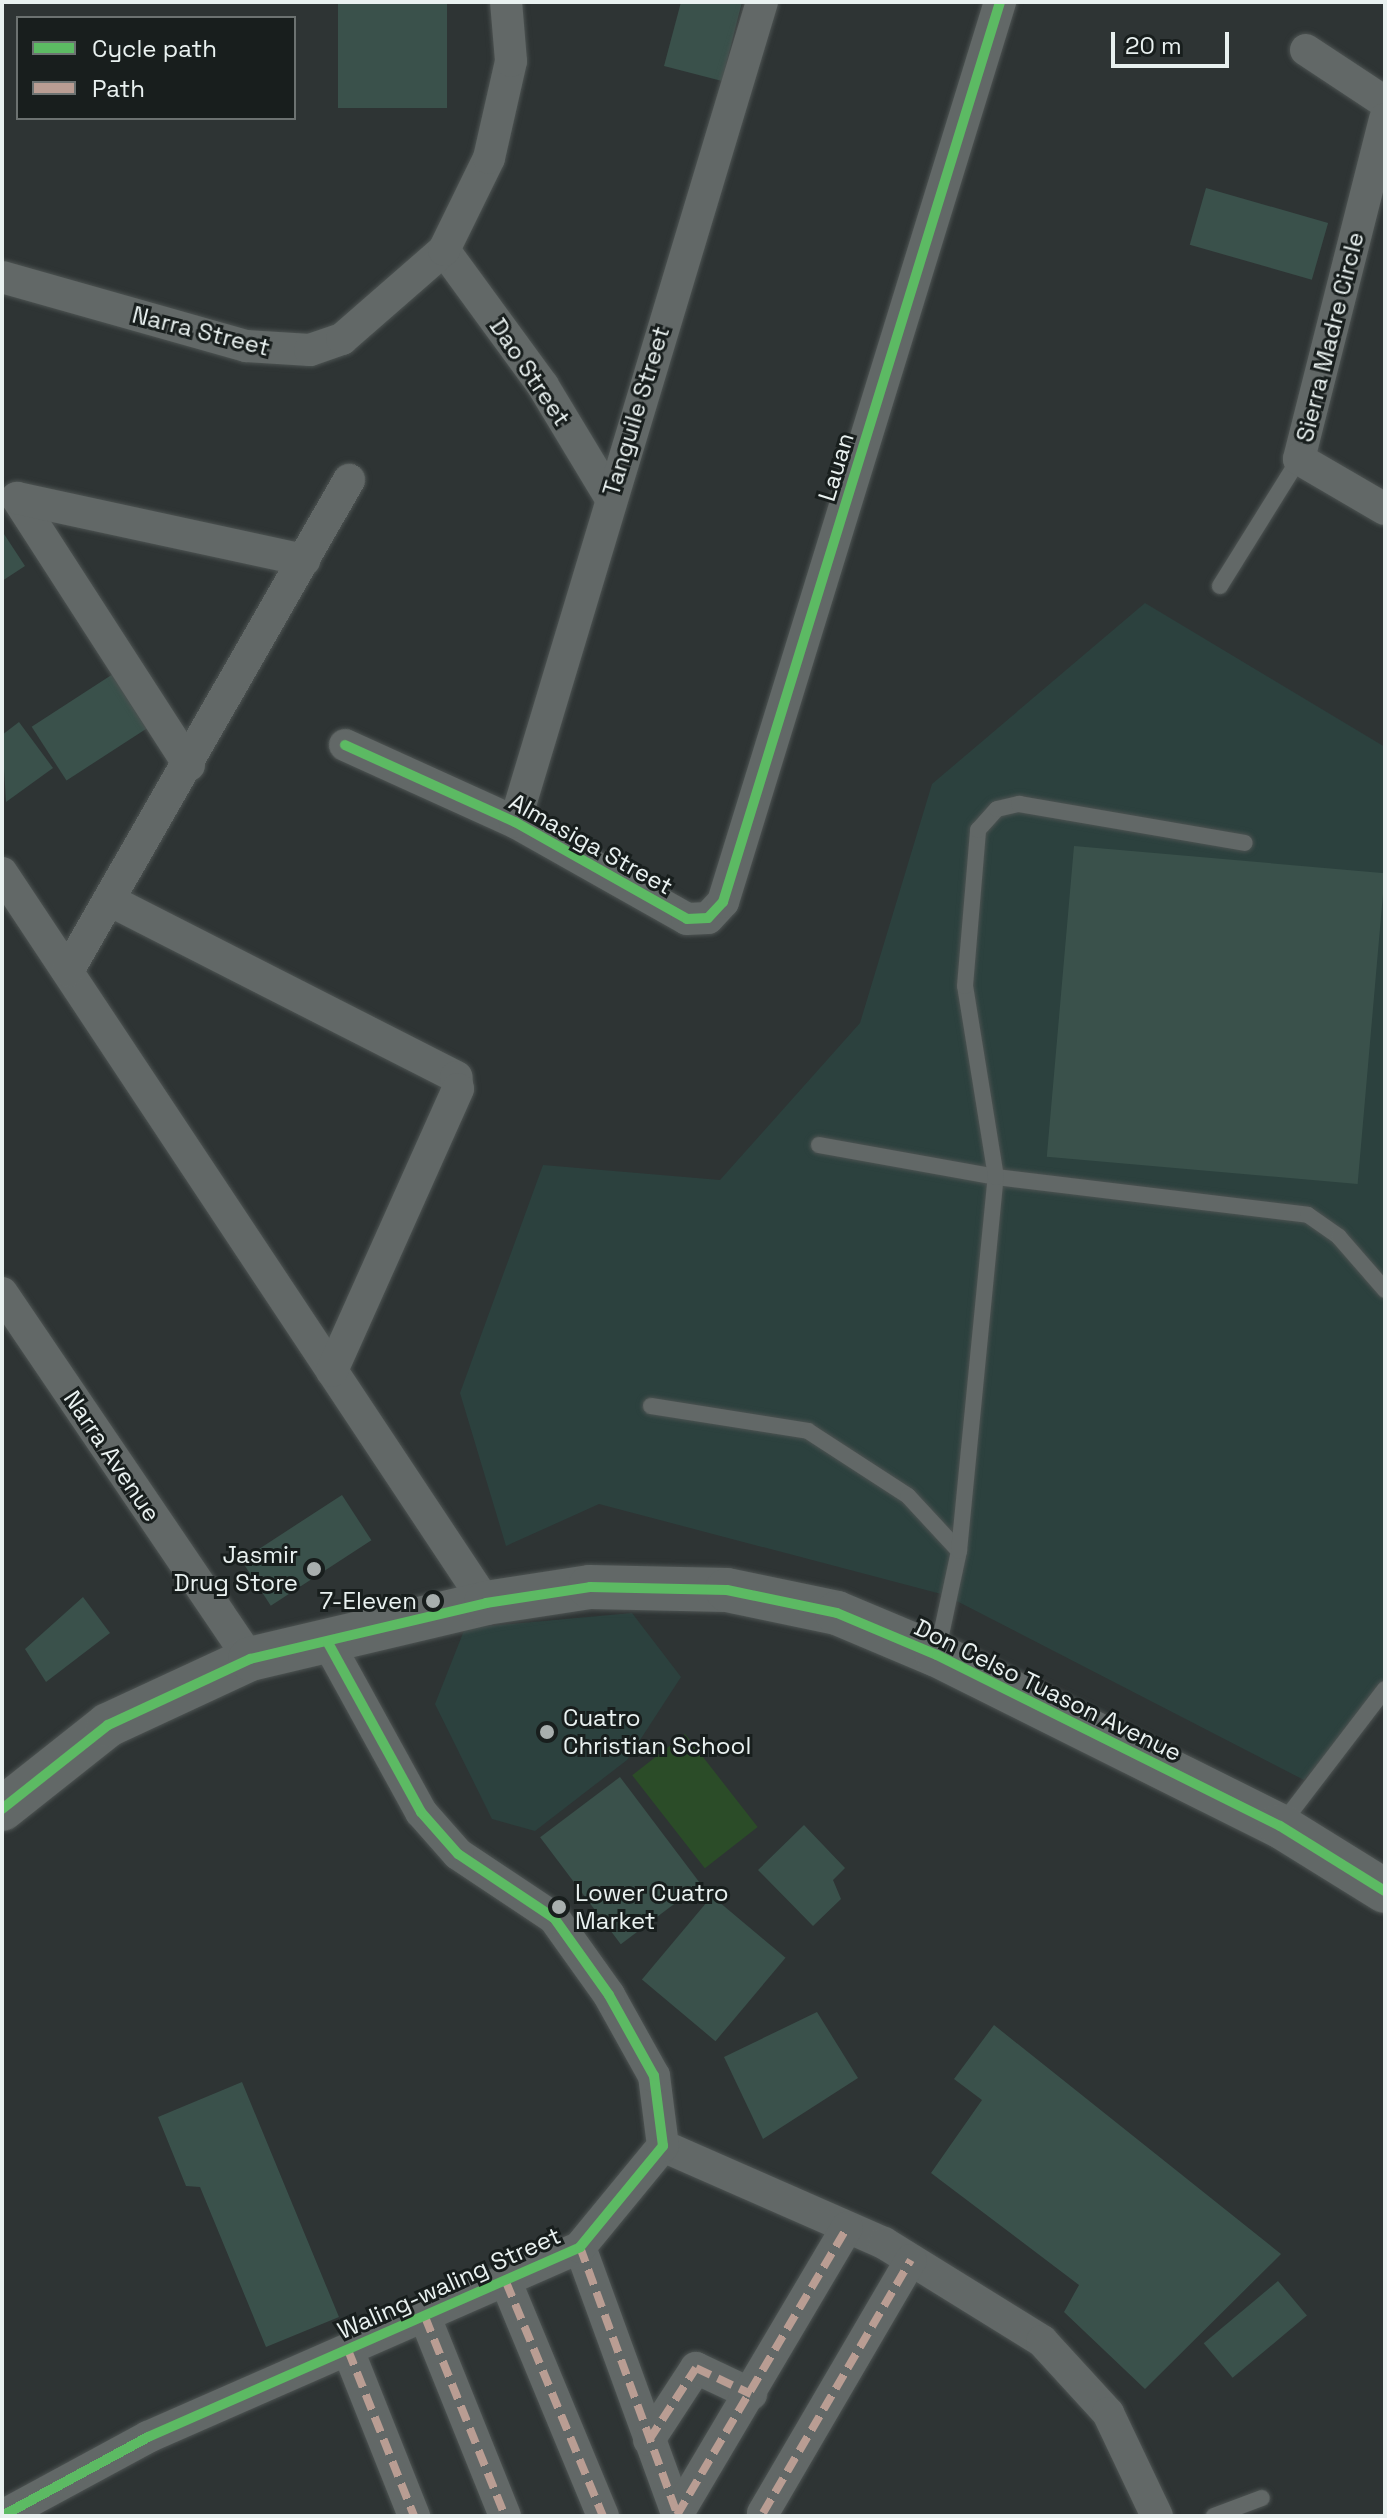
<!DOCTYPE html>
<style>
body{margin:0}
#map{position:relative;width:1387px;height:2518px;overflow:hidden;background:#2e3434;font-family:"Space Grotesk",sans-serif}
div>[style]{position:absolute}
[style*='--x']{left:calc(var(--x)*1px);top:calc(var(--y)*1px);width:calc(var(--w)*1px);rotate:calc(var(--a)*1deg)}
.built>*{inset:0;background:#2c413e}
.green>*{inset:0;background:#2b4c28;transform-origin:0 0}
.building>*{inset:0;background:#3a514b;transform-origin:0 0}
.roads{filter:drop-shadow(0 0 2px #4d5352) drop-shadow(0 0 2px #4d5352)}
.lane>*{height:16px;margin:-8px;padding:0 8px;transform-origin:8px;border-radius:8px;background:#626867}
.street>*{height:32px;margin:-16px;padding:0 16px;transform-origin:16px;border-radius:16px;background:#626867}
.secondary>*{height:44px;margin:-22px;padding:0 22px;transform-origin:22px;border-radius:22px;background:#626867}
.quiet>*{height:8px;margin-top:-4px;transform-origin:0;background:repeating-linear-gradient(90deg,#b99d93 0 16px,transparent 0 24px)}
.cycleway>*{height:10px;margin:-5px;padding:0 5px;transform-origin:5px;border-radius:5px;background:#5cba63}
.dots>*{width:22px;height:22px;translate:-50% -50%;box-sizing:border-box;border:4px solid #181e1d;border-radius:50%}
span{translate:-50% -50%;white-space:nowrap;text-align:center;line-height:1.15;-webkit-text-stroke:6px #181e1d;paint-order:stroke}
.street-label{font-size:24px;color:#e9f1f0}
.poi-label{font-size:24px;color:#e9f1f0}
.right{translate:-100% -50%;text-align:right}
.left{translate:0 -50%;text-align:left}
.frame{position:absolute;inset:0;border:4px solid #e9f1f0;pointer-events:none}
.legend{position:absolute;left:16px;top:16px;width:280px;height:104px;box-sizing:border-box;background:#181e1d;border:2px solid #6c7271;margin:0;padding:10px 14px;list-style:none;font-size:24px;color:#e9f1f0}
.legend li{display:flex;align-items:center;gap:16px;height:40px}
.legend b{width:40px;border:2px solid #6c7271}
.scale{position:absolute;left:1111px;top:32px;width:118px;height:36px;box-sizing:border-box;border:4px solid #e9f1f0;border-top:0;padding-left:10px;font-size:24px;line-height:28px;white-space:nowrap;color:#e9f1f0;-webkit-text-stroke:6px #181e1d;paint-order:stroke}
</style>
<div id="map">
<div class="built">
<div style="clip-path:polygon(1145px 603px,1385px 747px,1385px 1686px,1304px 1780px,945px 1595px,599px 1504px,506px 1546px,460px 1393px,543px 1165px,720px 1180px,860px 1023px,932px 784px)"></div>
<div style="clip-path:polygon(632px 1613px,681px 1677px,627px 1760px,535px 1831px,492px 1819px,435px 1704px,465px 1628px)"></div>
</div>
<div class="green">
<div style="left:685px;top:1734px;width:118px;height:67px;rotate:52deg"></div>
</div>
<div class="building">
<div style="left:338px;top:2px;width:109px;height:106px"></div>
<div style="clip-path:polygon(681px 2px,742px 2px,722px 81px,664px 66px)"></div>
<div style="left:1206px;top:188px;width:127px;height:59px;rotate:16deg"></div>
<div style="clip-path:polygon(2px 531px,25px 566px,2px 581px)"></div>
<div style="left:113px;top:674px;width:64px;height:97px;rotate:57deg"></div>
<div style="clip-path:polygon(19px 722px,53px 768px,6px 802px,2px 735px)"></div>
<div style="left:1074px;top:846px;width:312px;height:312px;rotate:5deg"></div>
<div style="left:342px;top:1495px;width:54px;height:120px;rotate:57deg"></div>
<div style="clip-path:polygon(83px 1597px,110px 1633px,46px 1682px,25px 1649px)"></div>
<div style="left:620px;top:1777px;width:134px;height:100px;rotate:53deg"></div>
<div style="clip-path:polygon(804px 1825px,845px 1868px,833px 1880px,841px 1899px,813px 1926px,758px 1870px)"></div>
<div style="left:712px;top:1896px;width:96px;height:109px;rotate:40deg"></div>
<div style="clip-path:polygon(817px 2012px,858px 2078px,763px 2139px,724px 2057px)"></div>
<div style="clip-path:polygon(994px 2025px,1281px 2254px,1145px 2389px,1064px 2312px,1079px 2285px,931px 2173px,982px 2100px,954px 2079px)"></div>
<div style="clip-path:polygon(242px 2082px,339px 2317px,266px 2347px,200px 2187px,186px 2186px,158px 2117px)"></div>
<div style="left:1278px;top:2281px;width:45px;height:97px;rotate:50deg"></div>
</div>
<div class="roads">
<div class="lane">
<div style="--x:1220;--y:586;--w:150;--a:-58.1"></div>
<div style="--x:819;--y:1145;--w:180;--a:10.2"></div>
<div style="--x:996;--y:1177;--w:314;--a:6.9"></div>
<div style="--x:1308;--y:1215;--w:38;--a:35"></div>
<div style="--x:1339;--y:1237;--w:70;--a:49"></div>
<div style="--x:651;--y:1406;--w:159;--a:9"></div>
<div style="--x:808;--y:1431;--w:119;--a:33"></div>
<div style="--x:908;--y:1496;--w:75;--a:47.2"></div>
<div style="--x:959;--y:1551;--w:105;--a:102.1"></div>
<div style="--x:959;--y:1551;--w:376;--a:-84.4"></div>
<div style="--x:996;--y:1177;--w:193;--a:-99.2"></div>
<div style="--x:965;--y:986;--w:157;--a:-85.2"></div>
<div style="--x:978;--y:830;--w:28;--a:-48"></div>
<div style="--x:997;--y:809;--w:23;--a:-13"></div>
<div style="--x:1019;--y:804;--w:229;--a:9.8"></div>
<div style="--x:1281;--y:1825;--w:171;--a:-52.6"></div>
<div style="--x:1214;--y:2516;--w:51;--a:-20.6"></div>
</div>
<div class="street">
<div style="--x:1306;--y:50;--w:95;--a:33.4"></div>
<div style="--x:1385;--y:119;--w:351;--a:104.2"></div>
<div style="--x:1299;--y:459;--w:99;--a:30.2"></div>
<div style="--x:444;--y:250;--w:168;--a:53.9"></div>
<div style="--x:543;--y:386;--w:130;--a:58.9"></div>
<div style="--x:2;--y:277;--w:254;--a:15.8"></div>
<div style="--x:246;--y:346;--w:64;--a:3.6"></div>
<div style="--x:310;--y:350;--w:34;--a:-19"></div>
<div style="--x:342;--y:339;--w:135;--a:-41.1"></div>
<div style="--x:444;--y:250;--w:102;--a:-63.9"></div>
<div style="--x:489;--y:158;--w:99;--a:-77.2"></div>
<div style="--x:511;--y:61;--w:59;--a:-94.8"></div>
<div style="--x:345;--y:745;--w:187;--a:24.4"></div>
<div style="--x:515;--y:822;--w:197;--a:29.4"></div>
<div style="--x:687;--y:919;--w:21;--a:-3"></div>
<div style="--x:708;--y:918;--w:22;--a:-47"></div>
<div style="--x:723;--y:902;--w:942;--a:-72.89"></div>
<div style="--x:189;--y:765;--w:318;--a:-122.8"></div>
<div style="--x:17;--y:498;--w:294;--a:12.2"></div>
<div style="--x:515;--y:822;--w:856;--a:-73.24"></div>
<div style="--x:2;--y:873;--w:876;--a:56.46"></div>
<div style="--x:109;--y:900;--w:390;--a:27"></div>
<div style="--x:456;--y:1077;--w:12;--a:81"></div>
<div style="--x:458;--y:1089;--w:309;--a:114.1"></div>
<div style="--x:68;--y:971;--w:566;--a:-60.22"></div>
<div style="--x:2;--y:1293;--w:442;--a:55.9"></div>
<div style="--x:663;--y:2146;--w:241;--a:23.7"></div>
<div style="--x:884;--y:2243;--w:186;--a:31.8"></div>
<div style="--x:1042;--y:2341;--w:98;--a:47.5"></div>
<div style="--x:1108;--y:2413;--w:114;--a:64.6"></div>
<div style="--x:580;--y:2247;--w:286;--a:70"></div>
<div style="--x:506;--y:2282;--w:253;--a:67.5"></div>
<div style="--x:425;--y:2317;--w:214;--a:68.1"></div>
<div style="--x:348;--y:2350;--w:179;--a:68.3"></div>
<div style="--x:649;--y:2440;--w:86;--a:-56.9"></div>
<div style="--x:696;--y:2368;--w:61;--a:25.3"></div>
<div style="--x:763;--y:2513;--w:293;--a:-59.7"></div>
<div style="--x:677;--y:2515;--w:334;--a:-59.4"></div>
<div style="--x:2;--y:2516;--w:166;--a:-28.4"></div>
<div style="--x:148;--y:2437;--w:472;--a:-23.7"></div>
<div style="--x:580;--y:2247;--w:131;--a:-50.6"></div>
<div style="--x:663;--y:2146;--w:71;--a:-97.3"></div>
<div style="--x:654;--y:2076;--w:93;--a:-119.1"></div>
<div style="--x:609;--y:1995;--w:95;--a:-125.5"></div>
<div style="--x:554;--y:1918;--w:115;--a:-146.3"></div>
<div style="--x:458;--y:1854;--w:56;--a:-131.4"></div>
<div style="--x:421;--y:1812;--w:193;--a:-118.8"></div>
</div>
<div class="secondary">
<div style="--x:2;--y:1809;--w:135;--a:-38.4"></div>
<div style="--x:108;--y:1725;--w:157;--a:-24.9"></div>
<div style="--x:250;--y:1659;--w:243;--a:-13.3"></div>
<div style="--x:486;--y:1603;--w:105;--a:-8.7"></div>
<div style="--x:590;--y:1587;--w:137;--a:1.3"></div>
<div style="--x:727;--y:1590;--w:112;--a:11.8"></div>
<div style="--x:837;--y:1613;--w:108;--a:22.8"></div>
<div style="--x:937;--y:1655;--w:383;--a:26.5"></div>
<div style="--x:1280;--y:1826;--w:123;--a:31.8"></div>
</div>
</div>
<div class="quiet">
<div style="--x:580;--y:2247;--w:286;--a:70"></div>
<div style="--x:506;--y:2282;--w:253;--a:67.5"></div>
<div style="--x:425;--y:2317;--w:214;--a:68.1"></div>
<div style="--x:348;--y:2350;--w:179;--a:68.3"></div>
<div style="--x:649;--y:2440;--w:86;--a:-56.9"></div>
<div style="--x:696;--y:2368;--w:61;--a:25.3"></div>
<div style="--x:763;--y:2513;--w:293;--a:-59.7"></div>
<div style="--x:677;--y:2515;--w:334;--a:-59.4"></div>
</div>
<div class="cycleway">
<div style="--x:345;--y:745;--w:187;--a:24.4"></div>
<div style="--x:515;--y:822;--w:197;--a:29.4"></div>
<div style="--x:687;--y:919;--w:21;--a:-3"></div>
<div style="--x:708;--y:918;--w:22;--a:-47"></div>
<div style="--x:723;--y:902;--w:942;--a:-72.89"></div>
<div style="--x:2;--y:1809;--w:135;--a:-38.4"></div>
<div style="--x:108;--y:1725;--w:157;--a:-24.9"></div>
<div style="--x:250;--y:1659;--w:243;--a:-13.3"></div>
<div style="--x:486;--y:1603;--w:105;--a:-8.7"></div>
<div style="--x:590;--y:1587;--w:137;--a:1.3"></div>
<div style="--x:727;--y:1590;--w:112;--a:11.8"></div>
<div style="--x:837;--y:1613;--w:108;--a:22.8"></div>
<div style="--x:937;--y:1655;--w:383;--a:26.5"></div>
<div style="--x:1280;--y:1826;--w:123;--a:31.8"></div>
<div style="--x:2;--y:2516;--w:166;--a:-28.4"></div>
<div style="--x:148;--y:2437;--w:472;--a:-23.7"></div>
<div style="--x:580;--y:2247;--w:131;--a:-50.6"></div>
<div style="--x:663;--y:2146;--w:71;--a:-97.3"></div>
<div style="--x:654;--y:2076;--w:93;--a:-119.1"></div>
<div style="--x:609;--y:1995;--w:95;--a:-125.5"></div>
<div style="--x:554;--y:1918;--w:115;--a:-146.3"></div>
<div style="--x:458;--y:1854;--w:56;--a:-131.4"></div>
<div style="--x:421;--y:1812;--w:193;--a:-118.8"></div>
</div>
<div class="dots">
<div style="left:314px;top:1569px;background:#a8afae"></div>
<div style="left:433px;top:1601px;background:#a8afae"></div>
<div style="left:547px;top:1732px;background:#a8afae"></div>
<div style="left:559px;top:1907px;background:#a8afae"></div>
</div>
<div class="street-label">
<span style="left:201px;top:331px;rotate:14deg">Narra Street</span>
<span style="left:1330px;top:337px;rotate:-76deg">Sierra Madre Circle</span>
<span style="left:530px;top:372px;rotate:56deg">Dao Street</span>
<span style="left:636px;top:411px;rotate:-73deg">Tanguile Street</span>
<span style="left:836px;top:467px;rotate:-73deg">Lauan</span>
<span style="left:591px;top:844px;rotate:29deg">Almasiga Street</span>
<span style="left:112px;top:1456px;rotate:56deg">Narra Avenue</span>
<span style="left:1048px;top:1690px;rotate:26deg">Don Celso Tuason Avenue</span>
<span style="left:449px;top:2283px;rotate:-24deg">Waling-waling Street</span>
</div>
<div class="poi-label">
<span class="right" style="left:298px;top:1569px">Jasmir<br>Drug Store</span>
<span class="right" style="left:417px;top:1601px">7-Eleven</span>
<span class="left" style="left:563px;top:1732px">Cuatro<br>Christian School</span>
<span class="left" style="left:575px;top:1907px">Lower Cuatro<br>Market</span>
</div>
<div class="frame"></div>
<ul class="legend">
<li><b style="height:10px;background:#5cba63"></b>Cycle path</li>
<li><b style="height:10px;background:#b99d93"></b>Path</li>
</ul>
<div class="scale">20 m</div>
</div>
